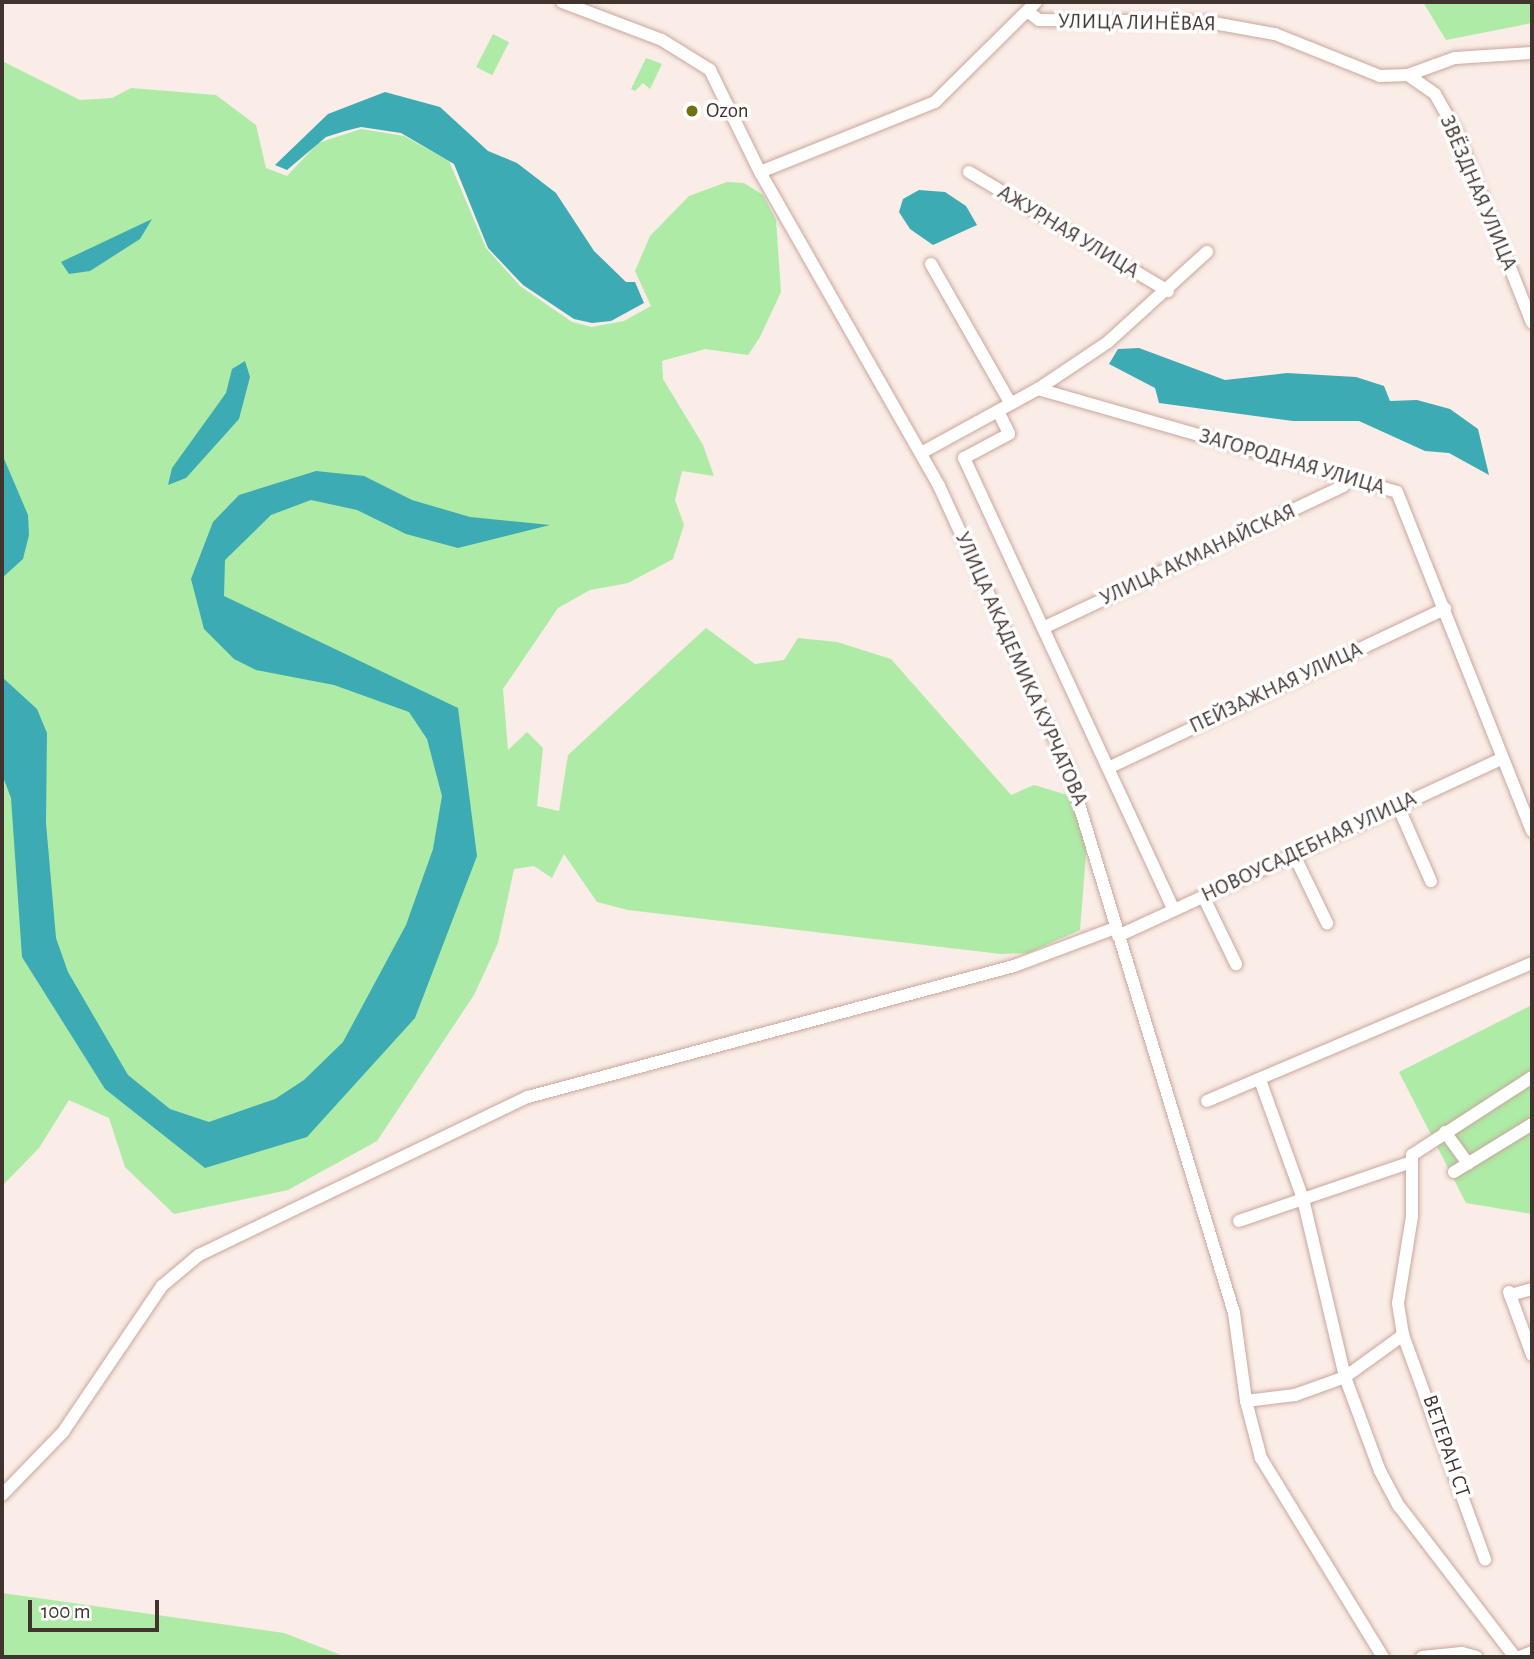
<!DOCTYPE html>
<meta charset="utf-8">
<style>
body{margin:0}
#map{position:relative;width:1534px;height:1659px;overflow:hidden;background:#faece6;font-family:"Alegreya Sans",sans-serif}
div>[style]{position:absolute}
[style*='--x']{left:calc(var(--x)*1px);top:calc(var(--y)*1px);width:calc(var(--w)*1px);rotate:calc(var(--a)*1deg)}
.green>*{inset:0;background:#adeba6;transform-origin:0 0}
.water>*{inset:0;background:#3dabb4}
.roads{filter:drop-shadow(0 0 2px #c9a79b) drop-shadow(0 0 2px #c9a79b)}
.minor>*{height:12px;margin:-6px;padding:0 6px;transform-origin:6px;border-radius:6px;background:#fff}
.dots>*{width:19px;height:19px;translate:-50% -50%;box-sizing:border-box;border:4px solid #fff;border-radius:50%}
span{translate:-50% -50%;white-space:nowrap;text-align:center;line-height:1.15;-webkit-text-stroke:7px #fff;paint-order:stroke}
.street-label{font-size:21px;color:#41332e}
.poi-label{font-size:21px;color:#41332e}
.left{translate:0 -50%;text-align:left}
.frame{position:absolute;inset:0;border:4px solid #41332e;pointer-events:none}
.scale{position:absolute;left:28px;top:1600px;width:131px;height:32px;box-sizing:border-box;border:4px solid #41332e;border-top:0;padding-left:9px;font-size:21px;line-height:24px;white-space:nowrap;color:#41332e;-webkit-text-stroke:5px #fff;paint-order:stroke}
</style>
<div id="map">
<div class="green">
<div style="clip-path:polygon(1423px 2px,1532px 2px,1532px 23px,1446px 40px)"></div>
<div style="left:493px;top:34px;width:18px;height:37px;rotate:27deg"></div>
<div style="clip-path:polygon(646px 58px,662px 64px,650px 89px,643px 83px,635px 91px,631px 89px)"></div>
<div style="clip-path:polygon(2px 61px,80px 100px,112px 98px,131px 88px,216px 95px,256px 125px,266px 168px,287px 176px,318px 143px,361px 129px,404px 136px,449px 161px,486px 248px,520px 286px,572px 322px,592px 327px,624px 321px,651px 306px,635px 271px,650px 236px,689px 196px,727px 182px,744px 183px,763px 195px,776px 220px,781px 292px,760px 337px,748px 355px,705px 349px,662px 361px,663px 379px,703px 445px,714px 476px,682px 471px,675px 500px,684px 525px,673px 559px,628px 583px,590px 590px,558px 608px,503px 689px,508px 750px,527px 732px,543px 748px,537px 806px,559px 811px,568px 755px,706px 628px,755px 664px,784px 660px,798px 638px,837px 642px,891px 659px,1011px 795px,1034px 785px,1074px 797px,1087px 841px,1080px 930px,1028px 953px,1001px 954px,628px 910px,597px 902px,564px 854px,552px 878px,534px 866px,514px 869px,498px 943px,474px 995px,377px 1141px,288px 1190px,174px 1214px,125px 1167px,109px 1118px,69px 1100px,39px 1148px,2px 1186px)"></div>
<div style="clip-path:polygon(1532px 1005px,1532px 1214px,1466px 1203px,1399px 1072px)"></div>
<div style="clip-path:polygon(2px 1593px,284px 1633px,346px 1657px,2px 1657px)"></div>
</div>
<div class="water">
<div style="clip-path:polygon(385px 92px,440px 107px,488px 151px,517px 163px,556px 193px,594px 251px,626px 282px,635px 282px,644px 303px,611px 321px,592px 323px,574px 319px,523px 285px,488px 248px,454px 164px,401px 133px,361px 127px,345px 131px,326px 137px,287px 170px,275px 165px,328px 114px)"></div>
<div style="clip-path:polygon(919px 190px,945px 192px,966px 206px,977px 225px,933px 245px,910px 229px,899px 212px,903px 199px)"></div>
<div style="clip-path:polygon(152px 219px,140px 239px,90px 271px,69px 274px,61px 262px)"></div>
<div style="clip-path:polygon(1139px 348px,1225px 380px,1287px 373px,1356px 377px,1384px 386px,1390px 401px,1417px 400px,1450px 409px,1478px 429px,1489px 475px,1449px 453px,1425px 451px,1359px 421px,1293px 421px,1159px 403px,1155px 388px,1109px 364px,1118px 349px)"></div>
<div style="clip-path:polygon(245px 361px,250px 377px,239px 419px,186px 478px,168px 485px,172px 468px,226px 393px,232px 369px)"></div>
<div style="clip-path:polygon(2px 454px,28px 515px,29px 535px,23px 559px,2px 578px)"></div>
<div style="clip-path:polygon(316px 471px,364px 476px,412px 500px,470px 517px,550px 525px,458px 548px,406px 534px,357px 510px,311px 500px,271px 515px,225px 560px,224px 596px,458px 708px,477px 856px,415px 1018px,307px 1137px,205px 1168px,105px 1089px,22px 957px,11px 798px,2px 774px,2px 677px,37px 709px,47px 733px,46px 823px,56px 938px,68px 972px,128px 1075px,170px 1109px,209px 1122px,275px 1099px,304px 1080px,343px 1042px,406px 925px,433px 849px,442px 796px,427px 739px,409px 712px,334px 685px,256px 670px,234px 659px,204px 629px,191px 579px,213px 522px,239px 495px)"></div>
</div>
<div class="roads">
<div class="minor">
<div style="--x:562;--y:2;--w:107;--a:20.8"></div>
<div style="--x:662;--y:40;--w:57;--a:32"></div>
<div style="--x:710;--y:70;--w:114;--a:63.9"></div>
<div style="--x:1036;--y:2;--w:142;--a:135.3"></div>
<div style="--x:935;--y:102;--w:188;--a:158.2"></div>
<div style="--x:760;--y:172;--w:361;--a:60.3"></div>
<div style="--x:939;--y:486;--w:307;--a:65.4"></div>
<div style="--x:1067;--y:765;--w:573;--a:73.05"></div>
<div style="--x:1234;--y:1313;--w:89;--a:82.2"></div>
<div style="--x:1246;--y:1401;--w:59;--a:75.3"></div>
<div style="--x:1261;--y:1458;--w:233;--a:58.5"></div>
<div style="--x:1027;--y:11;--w:15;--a:37"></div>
<div style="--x:1039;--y:20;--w:169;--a:0.7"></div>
<div style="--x:1208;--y:22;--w:68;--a:10.2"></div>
<div style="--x:1275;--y:34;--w:113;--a:21.8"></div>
<div style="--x:1380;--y:76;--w:28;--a:-2"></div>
<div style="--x:1408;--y:75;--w:50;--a:-19.9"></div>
<div style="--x:1455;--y:58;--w:77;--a:-3.7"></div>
<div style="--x:1408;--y:75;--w:33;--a:35"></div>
<div style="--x:1435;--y:94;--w:43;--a:60.4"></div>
<div style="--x:1456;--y:131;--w:206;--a:68.4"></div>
<div style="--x:969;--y:172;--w:232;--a:30.9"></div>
<div style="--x:931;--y:264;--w:161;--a:60.3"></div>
<div style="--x:1038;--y:389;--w:373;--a:16"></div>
<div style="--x:1397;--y:492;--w:365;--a:68.3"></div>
<div style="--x:998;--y:411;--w:25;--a:64"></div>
<div style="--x:1009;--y:434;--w:51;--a:151.9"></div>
<div style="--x:964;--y:458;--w:498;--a:65.1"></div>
<div style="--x:921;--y:453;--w:133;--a:-28.7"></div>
<div style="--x:1038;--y:389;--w:84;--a:-33.9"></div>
<div style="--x:1108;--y:342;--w:134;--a:-42.3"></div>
<div style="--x:1043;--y:628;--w:332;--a:-25.3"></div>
<div style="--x:1343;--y:486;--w:10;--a:-66"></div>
<div style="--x:1108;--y:768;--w:373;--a:-25.3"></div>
<div style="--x:1398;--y:806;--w:82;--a:66.3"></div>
<div style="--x:1294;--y:855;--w:76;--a:64.1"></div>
<div style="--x:1203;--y:896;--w:76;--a:64.1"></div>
<div style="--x:1118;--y:936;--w:422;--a:-24.8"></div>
<div style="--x:1260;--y:1080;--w:127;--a:70.1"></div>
<div style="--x:1303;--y:1199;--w:183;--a:76.7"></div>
<div style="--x:1345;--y:1377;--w:100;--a:69.6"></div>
<div style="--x:1380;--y:1471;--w:40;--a:62"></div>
<div style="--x:1399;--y:1506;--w:190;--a:52.5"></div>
<div style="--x:1207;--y:1101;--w:353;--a:-23"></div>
<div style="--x:1445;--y:1132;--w:39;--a:54"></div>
<div style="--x:1454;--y:1172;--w:92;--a:-31.6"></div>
<div style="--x:1239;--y:1221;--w:182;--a:-18.9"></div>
<div style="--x:1509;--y:1292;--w:67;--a:69.9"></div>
<div style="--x:1510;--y:1295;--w:23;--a:-15"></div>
<div style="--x:1403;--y:1335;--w:32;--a:-99"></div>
<div style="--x:1398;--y:1303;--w:87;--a:-80.8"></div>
<div style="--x:1412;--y:1217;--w:62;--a:-90"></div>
<div style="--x:1412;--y:1155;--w:143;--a:-33"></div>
<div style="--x:1246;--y:1401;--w:49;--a:-7"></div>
<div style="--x:1295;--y:1395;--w:53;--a:-19.8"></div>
<div style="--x:1345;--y:1377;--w:72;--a:-35.9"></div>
<div style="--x:1403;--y:1335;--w:239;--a:69.9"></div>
<div style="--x:2;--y:1495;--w:88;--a:-45.9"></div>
<div style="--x:63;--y:1432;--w:176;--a:-55.9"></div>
<div style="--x:162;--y:1286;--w:48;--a:-40"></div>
<div style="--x:199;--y:1255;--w:365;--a:-25.7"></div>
<div style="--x:528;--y:1097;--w:503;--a:-15.09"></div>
<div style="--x:1014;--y:966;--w:108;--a:-20.6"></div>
<div style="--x:1422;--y:1657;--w:40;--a:-5.7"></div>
<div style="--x:1462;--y:1653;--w:15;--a:16"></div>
<div style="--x:1520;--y:1657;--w:13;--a:-23"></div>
</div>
</div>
<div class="dots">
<div style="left:692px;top:111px;background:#737012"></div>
</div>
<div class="street-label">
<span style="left:1137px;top:23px;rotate:1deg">УЛИЦА ЛИНЁВАЯ</span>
<span style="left:1478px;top:193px;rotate:67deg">ЗВЁЗДНАЯ УЛИЦА</span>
<span style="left:1068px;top:232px;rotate:31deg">АЖУРНАЯ УЛИЦА</span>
<span style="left:1292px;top:462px;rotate:16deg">ЗАГОРОДНАЯ УЛИЦА</span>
<span style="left:1198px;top:555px;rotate:-25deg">УЛИЦА АКМАНАЙСКАЯ</span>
<span style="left:1021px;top:669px;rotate:66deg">УЛИЦА АКАДЕМИКА КУРЧАТОВА</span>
<span style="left:1276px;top:688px;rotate:-25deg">ПЕЙЗАЖНАЯ УЛИЦА</span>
<span style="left:1309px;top:847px;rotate:-25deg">НОВОУСАДЕБНАЯ УЛИЦА</span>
<span style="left:1446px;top:1446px;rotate:71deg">ВЕТЕРАН СТ</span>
</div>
<div class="poi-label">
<span class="left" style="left:706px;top:111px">Ozon</span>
</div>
<div class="frame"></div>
<div class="scale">100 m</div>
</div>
